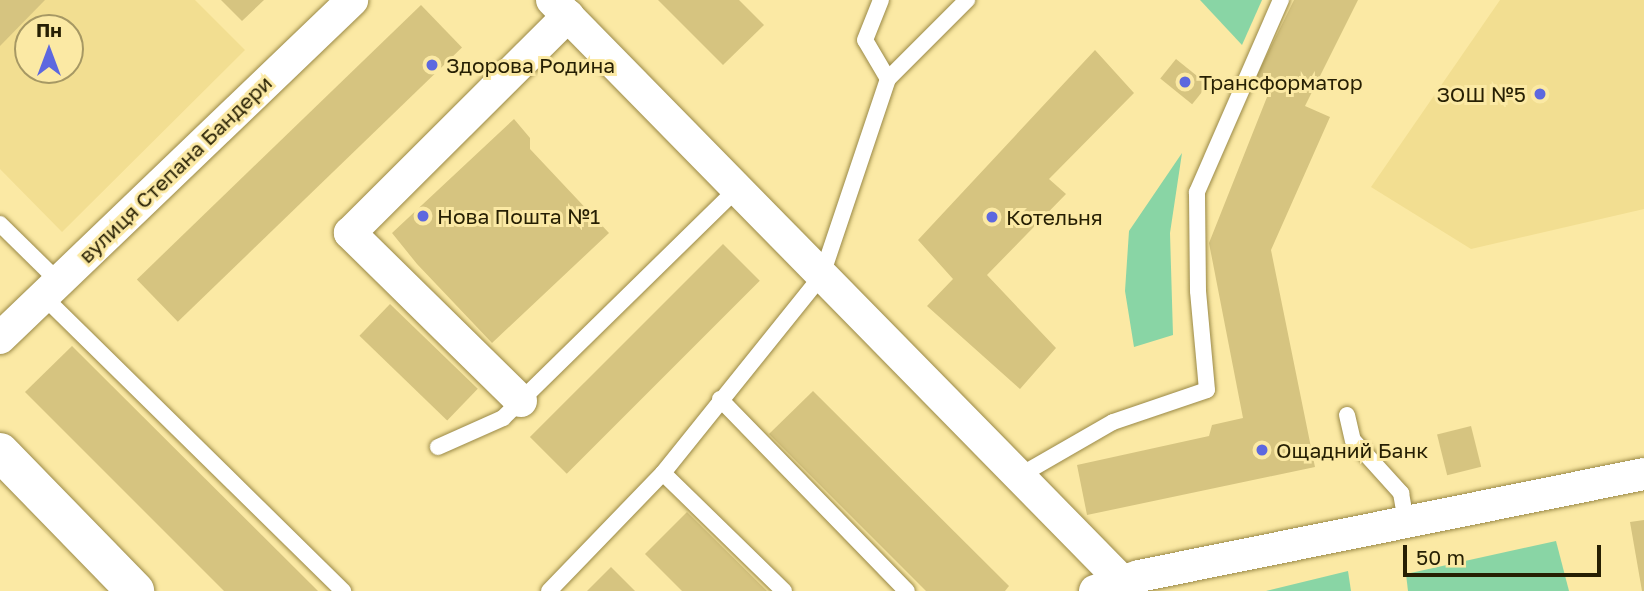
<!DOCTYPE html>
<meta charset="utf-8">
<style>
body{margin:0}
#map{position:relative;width:1644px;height:591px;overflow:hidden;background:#fbe9a4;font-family:"Golos Text",sans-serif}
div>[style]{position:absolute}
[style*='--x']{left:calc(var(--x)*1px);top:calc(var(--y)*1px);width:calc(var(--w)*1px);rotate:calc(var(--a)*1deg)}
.built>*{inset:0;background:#f2de91}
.green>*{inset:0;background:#89d5a5}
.building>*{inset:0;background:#d6c480;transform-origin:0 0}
.roads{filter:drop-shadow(0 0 2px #9a8947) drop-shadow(0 0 2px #9a8947)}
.service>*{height:16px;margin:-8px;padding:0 8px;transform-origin:8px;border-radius:8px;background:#fff}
.minor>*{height:32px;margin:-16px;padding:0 16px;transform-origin:16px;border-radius:16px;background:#fff}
.secondary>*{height:38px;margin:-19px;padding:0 19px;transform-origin:19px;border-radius:19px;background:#fff}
.dots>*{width:19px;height:19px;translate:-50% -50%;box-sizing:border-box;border:4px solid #fbe9a4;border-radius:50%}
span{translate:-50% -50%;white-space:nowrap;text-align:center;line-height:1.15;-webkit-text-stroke:6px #fbe9a4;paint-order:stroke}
.poi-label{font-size:21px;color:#261f03}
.left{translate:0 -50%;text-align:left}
.right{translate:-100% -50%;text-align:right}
.street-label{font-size:21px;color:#261f03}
.north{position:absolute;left:14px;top:14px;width:70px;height:70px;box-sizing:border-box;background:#fbe9a4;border:2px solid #a69864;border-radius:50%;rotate:0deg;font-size:19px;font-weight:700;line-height:28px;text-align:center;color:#261f03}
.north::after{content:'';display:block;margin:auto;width:24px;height:32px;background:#5d68df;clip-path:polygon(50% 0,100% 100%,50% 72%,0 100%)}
.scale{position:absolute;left:1403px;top:545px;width:198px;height:32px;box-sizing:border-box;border:4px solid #261f03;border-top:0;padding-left:9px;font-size:21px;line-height:24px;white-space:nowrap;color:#261f03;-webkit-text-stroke:5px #fbe9a4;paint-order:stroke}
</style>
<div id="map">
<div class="built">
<div style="clip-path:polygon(evenodd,0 0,195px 0,245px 50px,62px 232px,0 169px,0 0,28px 28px,70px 28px,70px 70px,28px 70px,28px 28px)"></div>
<div style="clip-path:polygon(1500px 0,1644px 0,1644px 209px,1471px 249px,1371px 187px)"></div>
</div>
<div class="green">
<div style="clip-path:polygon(1200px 0,1262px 0,1242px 45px)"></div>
<div style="clip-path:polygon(1182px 153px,1170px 233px,1173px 335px,1134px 347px,1125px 291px,1129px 231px)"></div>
<div style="clip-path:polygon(1556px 541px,1569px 591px,1408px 591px,1406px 574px)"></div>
<div style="clip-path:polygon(1348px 571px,1351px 591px,1266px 591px)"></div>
</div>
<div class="building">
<div style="clip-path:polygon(0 0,45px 0,0 46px)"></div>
<div style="clip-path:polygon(221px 0,264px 0,242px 21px)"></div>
<div style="clip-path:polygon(658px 0,739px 0,764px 25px,723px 65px)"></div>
<div style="clip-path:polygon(1294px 0,1358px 0,1305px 106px,1330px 117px,1271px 250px,1315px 467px,1087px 515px,1077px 465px,1209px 436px,1212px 425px,1243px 418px,1209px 243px,1269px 92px,1250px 89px)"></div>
<div style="left:421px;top:5px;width:59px;height:395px;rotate:46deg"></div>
<div style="clip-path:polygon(1095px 50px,1134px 93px,1049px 179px,1066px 194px,987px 275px,1056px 348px,1020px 389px,927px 306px,953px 279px,918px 240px)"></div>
<div style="left:1176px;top:59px;width:41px;height:25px;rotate:39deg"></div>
<div style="clip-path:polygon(514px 119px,530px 138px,530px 149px,609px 233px,492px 343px,417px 264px,392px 233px)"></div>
<div style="left:723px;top:244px;width:52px;height:273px;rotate:45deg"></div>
<div style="left:390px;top:304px;width:122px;height:44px;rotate:44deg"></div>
<div style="clip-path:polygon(72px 346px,318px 591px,224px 591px,25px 392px)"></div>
<div style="clip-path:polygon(813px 391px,1009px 586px,1005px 591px,926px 591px,769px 434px)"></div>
<div style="left:1471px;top:426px;width:42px;height:35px;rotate:76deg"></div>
<div style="clip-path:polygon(687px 512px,767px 591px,682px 591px,645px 554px)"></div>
<div style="clip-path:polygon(1644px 520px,1644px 591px,1642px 591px,1630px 522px)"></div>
<div style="clip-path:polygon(611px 567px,635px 591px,587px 591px)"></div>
</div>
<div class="roads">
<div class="service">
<div style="--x:888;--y:79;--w:112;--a:-45"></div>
<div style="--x:0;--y:224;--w:81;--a:44.5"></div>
<div style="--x:43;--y:296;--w:421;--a:44.5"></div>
<div style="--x:720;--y:399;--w:268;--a:45.8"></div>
<div style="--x:1347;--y:415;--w:26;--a:77"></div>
<div style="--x:1353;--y:440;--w:72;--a:47.8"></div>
<div style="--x:1401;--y:493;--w:29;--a:80"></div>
<div style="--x:438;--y:447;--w:71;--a:-24"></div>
<div style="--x:503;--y:418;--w:327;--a:-44.4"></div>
<div style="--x:663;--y:473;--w:169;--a:44.3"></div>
<div style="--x:1019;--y:476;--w:108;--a:-29.9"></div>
<div style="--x:1113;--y:422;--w:99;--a:-18.8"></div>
<div style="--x:1207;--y:390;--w:99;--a:-95.2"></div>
<div style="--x:1198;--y:291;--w:99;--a:-90.6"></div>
<div style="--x:1197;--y:192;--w:210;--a:-66.4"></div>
<div style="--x:549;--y:591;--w:164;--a:-46"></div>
<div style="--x:663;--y:473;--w:254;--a:-51.2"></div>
<div style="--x:822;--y:275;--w:207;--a:-71.4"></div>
<div style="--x:888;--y:79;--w:45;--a:-120.5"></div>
<div style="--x:865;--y:40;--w:43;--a:-68.2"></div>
</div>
<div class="minor">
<div style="--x:552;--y:0;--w:813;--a:45.55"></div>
<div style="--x:0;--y:338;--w:488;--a:-43.8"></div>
<div style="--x:521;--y:401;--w:240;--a:-135.5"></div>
<div style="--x:350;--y:233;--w:308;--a:-44.9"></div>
<div style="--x:1095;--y:591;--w:46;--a:-18.8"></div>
<div style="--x:1139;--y:576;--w:515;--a:-11.42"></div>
</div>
<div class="secondary">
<div style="--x:0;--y:452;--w:194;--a:45.8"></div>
</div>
</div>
<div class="dots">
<div style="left:432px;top:65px;background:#5d68df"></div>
<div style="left:1185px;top:82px;background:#5d68df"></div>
<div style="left:1540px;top:94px;background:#5d68df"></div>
<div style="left:423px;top:216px;background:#5d68df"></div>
<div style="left:992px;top:217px;background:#5d68df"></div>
<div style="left:1262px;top:450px;background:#5d68df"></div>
</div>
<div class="poi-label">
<span class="left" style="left:446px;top:65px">Здорова Родина</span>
<span class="left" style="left:1199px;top:82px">Трансформатор</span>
<span class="right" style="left:1526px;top:94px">ЗОШ №5</span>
<span class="left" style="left:437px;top:216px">Нова Пошта №1</span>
<span class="left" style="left:1006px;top:217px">Котельня</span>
<span class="left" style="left:1276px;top:450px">Ощадний Банк</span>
</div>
<div class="street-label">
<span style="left:175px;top:169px;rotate:-44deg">вулиця Степана Бандери</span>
</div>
<div class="north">Пн</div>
<div class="scale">50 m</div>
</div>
